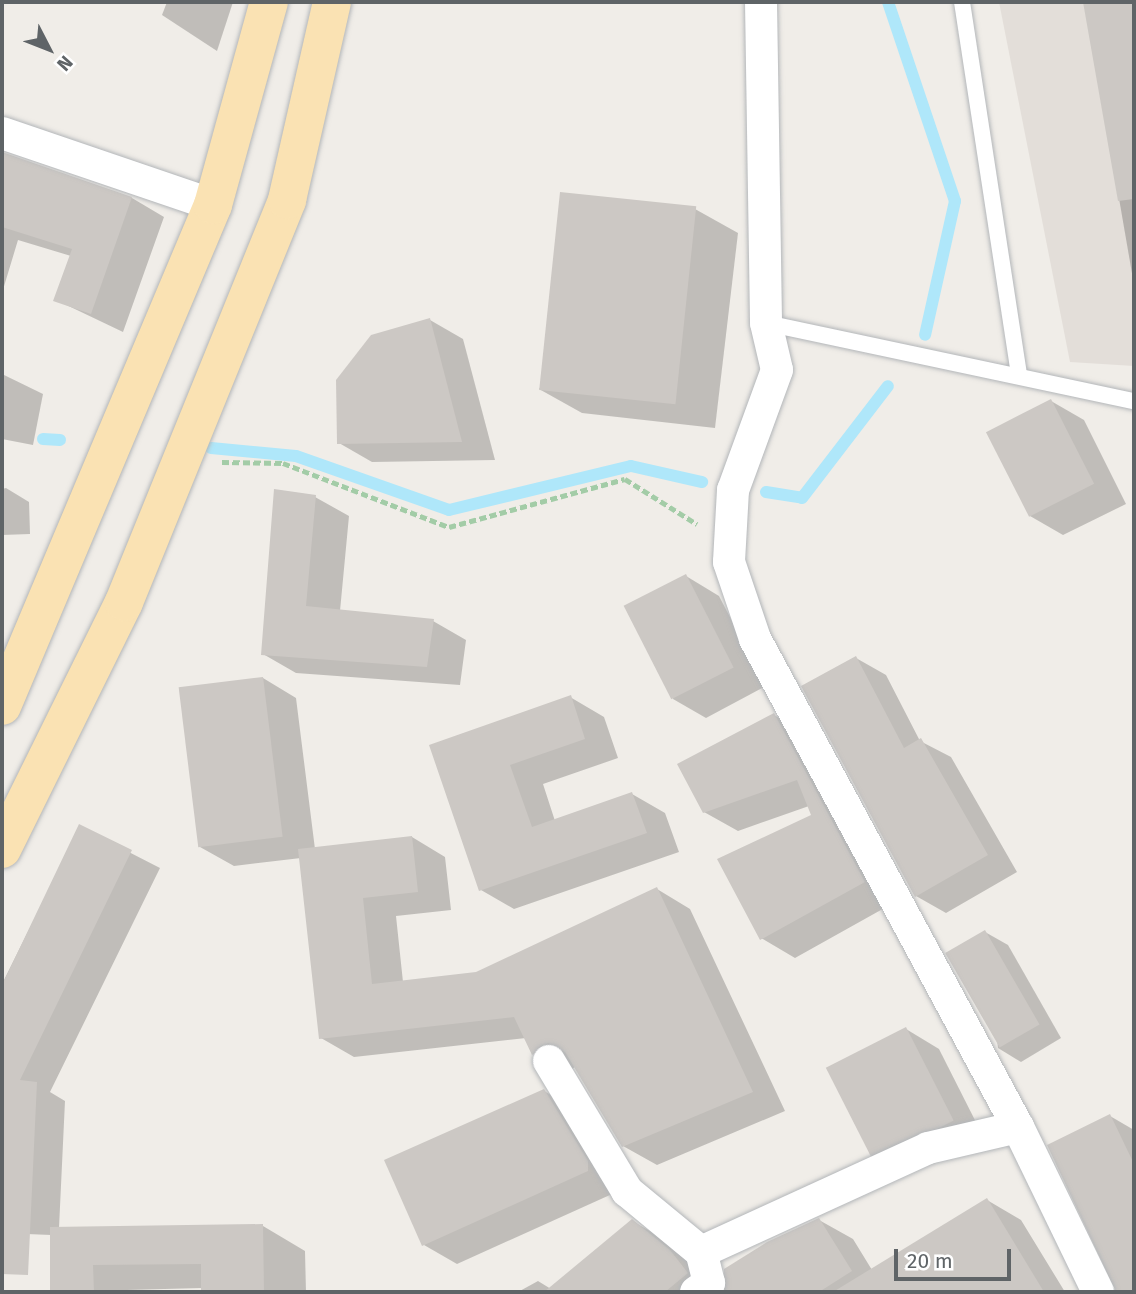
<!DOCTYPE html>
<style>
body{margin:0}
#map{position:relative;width:1136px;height:1294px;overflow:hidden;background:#f0ede8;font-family:"Fira Sans",sans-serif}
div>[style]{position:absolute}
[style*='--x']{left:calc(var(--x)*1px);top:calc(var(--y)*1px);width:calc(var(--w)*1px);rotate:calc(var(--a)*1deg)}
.education>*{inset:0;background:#e3ded9}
.shadow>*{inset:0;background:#0003}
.stream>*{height:12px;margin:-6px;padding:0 6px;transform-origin:6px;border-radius:6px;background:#afe7fa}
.building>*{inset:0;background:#ccc8c4;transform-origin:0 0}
.path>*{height:4.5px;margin-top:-2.25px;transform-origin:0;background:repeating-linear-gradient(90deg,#a3cca7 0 7px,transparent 0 10.5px)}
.roads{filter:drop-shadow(0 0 2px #b3b6b9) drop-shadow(0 0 2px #b3b6b9)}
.lane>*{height:16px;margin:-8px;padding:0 8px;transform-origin:8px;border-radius:8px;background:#fff}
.street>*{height:32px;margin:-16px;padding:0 16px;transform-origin:16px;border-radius:16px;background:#fff}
.primary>*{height:38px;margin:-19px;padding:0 19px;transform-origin:19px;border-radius:19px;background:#fae2b3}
span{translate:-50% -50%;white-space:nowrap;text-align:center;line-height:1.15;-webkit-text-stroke:6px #fff;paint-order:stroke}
.frame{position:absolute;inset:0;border:4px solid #5f6467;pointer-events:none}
.north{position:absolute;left:14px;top:14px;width:70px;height:70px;-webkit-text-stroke:5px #fff;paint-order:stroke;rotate:132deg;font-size:19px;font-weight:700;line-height:28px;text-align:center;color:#5f6467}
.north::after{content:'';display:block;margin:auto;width:24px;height:32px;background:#5f6467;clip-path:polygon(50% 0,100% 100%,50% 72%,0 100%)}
.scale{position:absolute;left:894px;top:1249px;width:117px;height:32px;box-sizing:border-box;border:4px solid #5f6467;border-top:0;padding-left:9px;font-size:21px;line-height:24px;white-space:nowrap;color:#5f6467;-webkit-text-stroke:5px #fff;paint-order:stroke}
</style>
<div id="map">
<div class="education">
<div style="clip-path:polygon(999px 2px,1134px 2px,1134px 366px,1070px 362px)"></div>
</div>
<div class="shadow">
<div style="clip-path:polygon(167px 2px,233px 2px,217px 51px,162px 15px)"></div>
<div style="clip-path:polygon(1085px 2px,1134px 2px,1134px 285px)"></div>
<div style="clip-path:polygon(2px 156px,132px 198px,164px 217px,123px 332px,56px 300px,71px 256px,18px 240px,2px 293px)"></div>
<div style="clip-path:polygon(695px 209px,738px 233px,715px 428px,582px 413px,539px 389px)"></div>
<div style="clip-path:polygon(430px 320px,463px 339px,495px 460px,372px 462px,339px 443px)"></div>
<div style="clip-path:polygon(2px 374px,43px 394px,33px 445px,2px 439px)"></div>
<div style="clip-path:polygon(1051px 401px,1084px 420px,1126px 504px,1063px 535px,1030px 516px)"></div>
<div style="clip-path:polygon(6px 488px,29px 502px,30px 534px,2px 535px,2px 489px)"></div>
<div style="clip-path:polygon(315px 497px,349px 516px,340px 611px,433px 621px,466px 640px,460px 685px,296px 673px,263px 654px)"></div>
<div style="clip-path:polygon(686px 576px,719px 596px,766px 686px,706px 718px,673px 699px)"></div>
<div style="clip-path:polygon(856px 658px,886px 675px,920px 741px,951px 757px,1017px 872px,946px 913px,916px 896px)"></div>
<div style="clip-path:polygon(263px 678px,296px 698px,315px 849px,412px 837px,445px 857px,451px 910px,396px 916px,403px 982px,477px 974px,657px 889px,690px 909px,785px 1111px,657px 1165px,623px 1146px,576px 1066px,567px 1073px,533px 1054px,526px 1038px,354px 1057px,321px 1038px,301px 858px,234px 866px,200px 847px)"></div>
<div style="clip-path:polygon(570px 697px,604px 717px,618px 758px,543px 784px,555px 821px,632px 794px,665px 813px,679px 852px,514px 909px,481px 890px,431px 746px)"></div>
<div style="clip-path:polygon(774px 715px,808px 735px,897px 901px,795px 958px,761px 938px,813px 816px,809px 806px,738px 831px,704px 812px)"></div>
<div style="clip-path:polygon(80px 827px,160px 868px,50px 1092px,65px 1101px,59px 1228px,263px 1226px,305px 1251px,306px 1292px,202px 1292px,202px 1288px,52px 1292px,51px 1235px,2px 1233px,2px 984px)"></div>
<div style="clip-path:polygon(985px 932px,1008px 945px,1061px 1038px,1021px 1062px,998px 1048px)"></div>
<div style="clip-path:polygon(906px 1029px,939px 1049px,985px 1140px,905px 1172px,872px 1153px)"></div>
<div style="clip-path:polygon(544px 1091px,578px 1110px,621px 1190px,457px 1264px,424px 1245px)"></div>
<div style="clip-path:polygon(1110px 1116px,1134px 1130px,1134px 1292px,1116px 1292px)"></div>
<div style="clip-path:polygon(987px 1200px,1021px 1220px,1065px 1292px,726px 1292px,819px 1220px,853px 1239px,872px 1270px)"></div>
<div style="clip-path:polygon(632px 1221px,666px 1240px,719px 1291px,518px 1292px,538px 1281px,551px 1289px)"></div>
</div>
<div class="stream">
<div style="--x:888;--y:2;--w:210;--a:71.4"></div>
<div style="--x:955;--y:201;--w:137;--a:102.6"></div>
<div style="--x:43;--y:439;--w:17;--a:3"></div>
<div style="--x:211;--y:448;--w:85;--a:5.4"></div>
<div style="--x:296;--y:456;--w:162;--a:19.4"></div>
<div style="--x:449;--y:510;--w:187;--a:-13.6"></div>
<div style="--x:631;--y:466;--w:73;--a:12.7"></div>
<div style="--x:766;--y:492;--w:36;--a:9"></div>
<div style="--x:802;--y:498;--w:141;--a:-52.5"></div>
</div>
<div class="building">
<div style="clip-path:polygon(1083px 2px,1134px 2px,1134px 199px,1118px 201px)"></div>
<div style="clip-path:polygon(2px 152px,132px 197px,91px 314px,53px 301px,72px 249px,2px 227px)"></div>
<div style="left:560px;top:192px;width:137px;height:199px;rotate:6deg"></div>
<div style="clip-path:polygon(430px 318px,462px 442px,337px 444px,336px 380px,371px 335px)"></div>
<div style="left:1051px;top:399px;width:95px;height:73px;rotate:63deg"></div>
<div style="clip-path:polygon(274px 489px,316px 495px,306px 606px,434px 619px,427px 667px,261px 655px)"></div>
<div style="left:686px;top:574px;width:105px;height:70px;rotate:63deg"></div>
<div style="clip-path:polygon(856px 656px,904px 748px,921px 738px,988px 855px,915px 897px,801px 686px)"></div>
<div style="left:263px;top:677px;width:161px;height:85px;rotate:83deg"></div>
<div style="clip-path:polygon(571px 695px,585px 739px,510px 765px,532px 827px,632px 792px,647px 833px,479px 891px,429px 745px)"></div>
<div style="clip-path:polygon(774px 713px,865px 882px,760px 940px,717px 859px,811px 815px,797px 780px,703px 813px,677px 764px)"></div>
<div style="clip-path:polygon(79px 824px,132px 850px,20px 1080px,37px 1082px,28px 1275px,2px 1274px,2px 985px)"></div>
<div style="clip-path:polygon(412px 836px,418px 892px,363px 898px,372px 984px,476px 972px,657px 887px,753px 1092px,622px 1147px,565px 1052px,548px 1043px,532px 1055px,514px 1017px,319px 1039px,298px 849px)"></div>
<div style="left:985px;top:930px;width:109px;height:46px;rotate:60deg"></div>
<div style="left:906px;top:1027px;width:105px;height:90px;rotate:63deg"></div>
<div style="clip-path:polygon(544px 1089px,588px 1161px,588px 1171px,422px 1246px,384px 1160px)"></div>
<div style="clip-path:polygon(1110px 1114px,1134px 1164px,1134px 1292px,1116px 1292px,1047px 1145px)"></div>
<div style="clip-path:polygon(987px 1198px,1044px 1292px,833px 1292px)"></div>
<div style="clip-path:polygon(819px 1218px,852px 1271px,819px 1292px,724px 1292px,724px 1269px,767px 1242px)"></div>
<div style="clip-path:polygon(632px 1219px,670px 1250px,688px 1273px,665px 1292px,544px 1292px)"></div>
<div style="clip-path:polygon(263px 1224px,264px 1292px,201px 1292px,201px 1264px,93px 1265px,94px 1292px,50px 1292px,50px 1227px)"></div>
</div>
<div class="path">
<div style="--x:222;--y:462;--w:61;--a:0.9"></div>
<div style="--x:283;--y:463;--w:178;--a:21.1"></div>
<div style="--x:449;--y:527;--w:182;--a:-15.3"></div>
<div style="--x:625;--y:479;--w:85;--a:32"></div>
</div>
<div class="roads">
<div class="lane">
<div style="--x:962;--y:2;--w:376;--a:81.3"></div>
<div style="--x:766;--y:323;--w:376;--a:12"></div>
</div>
<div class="street">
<div style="--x:761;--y:2;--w:321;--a:89.1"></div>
<div style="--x:766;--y:323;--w:48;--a:76.8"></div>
<div style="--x:777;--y:370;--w:128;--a:110.1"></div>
<div style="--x:733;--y:490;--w:72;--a:93.2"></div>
<div style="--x:729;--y:562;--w:81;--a:71.3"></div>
<div style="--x:755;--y:639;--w:554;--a:61.68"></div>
<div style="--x:1018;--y:1127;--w:183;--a:64.1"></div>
<div style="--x:2;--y:133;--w:223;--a:18.8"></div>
<div style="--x:549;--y:1061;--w:152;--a:59"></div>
<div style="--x:627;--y:1191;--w:96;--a:39.5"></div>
<div style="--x:696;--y:1292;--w:16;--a:-35"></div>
<div style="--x:709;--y:1283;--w:32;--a:-104"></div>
<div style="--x:701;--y:1252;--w:250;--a:-24.6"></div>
<div style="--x:928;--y:1148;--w:92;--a:-13.1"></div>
</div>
<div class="primary">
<div style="--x:2;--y:706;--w:544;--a:-67.16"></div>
<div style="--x:213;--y:205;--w:211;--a:-74.6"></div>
<div style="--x:2;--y:849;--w:275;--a:-63.7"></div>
<div style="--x:124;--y:602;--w:434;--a:-67.9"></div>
<div style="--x:287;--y:200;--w:203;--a:-77.2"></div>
</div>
</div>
<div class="frame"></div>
<div class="north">N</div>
<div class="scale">20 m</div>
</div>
